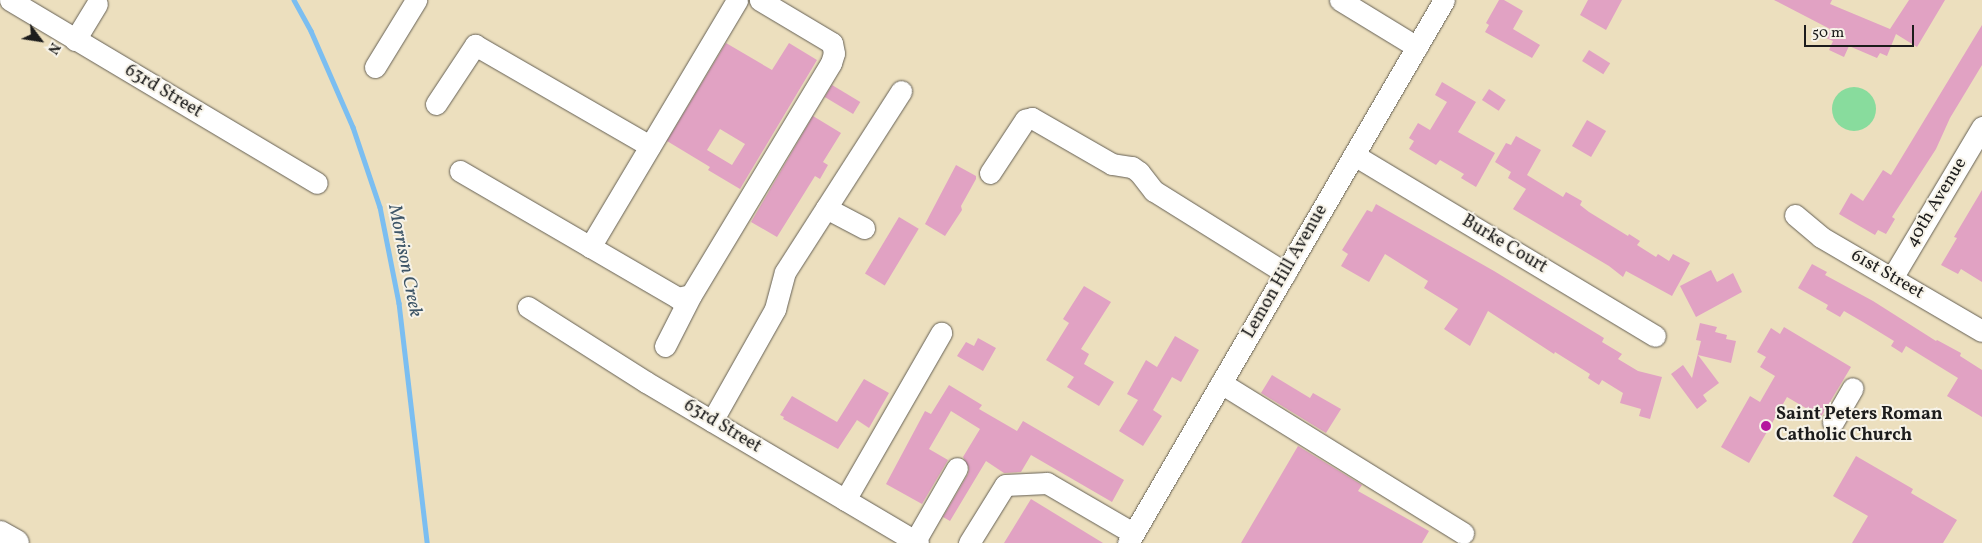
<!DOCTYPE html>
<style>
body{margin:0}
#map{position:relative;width:1982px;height:543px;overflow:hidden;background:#ecdfbe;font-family:Vollkorn,serif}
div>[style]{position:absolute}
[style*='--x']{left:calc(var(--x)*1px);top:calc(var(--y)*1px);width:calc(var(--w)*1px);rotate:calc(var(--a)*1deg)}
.green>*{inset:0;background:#88dc9d}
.round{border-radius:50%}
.stream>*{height:4.5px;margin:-2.25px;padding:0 2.25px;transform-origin:2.25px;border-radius:2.25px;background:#7bbef1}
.building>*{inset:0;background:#e1a2c3;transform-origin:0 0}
.roads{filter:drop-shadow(0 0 1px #656055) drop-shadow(0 0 1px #656055)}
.minor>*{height:21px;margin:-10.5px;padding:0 10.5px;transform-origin:10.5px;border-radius:10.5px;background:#fff}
.major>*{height:26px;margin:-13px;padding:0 13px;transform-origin:13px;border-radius:13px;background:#fff}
.dots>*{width:14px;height:14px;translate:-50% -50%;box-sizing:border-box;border:2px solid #f7f3e8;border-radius:50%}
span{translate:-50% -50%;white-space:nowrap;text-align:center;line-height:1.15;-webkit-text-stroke:4px #f7f3e8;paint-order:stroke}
.street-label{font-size:18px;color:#1c1c1c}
.poi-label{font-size:18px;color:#1c1c1c;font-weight:700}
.left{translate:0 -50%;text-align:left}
.water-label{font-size:19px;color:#3d5567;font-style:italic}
.north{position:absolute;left:15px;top:15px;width:50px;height:50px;-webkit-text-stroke:4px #f7f3e8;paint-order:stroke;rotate:121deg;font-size:14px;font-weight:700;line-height:20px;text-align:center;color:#1c1c1c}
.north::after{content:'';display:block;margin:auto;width:18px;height:22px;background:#1c1c1c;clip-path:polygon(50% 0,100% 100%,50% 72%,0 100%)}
.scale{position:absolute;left:1804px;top:25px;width:110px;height:22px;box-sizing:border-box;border:2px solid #1c1c1c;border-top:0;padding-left:6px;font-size:15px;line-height:18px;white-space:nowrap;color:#1c1c1c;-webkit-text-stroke:4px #f7f3e8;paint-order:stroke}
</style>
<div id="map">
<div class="green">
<div class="round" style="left:1832px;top:87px;width:44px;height:44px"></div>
</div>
<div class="stream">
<div style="--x:294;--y:0;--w:35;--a:61"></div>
<div style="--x:311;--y:31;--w:105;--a:66.4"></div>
<div style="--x:353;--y:127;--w:84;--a:71.4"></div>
<div style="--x:380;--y:207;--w:98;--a:78.8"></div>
<div style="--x:399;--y:303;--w:242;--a:83.3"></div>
</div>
<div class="building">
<div style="clip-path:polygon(1499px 0,1504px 0,1523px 11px,1513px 29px,1540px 45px,1532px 58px,1485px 32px,1489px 25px,1486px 23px)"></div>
<div style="clip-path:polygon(1588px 0,1622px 0,1606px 30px,1580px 15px)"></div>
<div style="clip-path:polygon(1774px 0,1832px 0,1830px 4px,1890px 29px,1909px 0,1945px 0,1917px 47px,1896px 34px,1887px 56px,1880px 53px,1877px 58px,1849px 46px,1844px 57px,1829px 50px,1833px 41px,1826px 38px,1830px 29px)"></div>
<div style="clip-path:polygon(1982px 25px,1982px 65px,1950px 118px,1936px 149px,1892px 217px,1895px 219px,1886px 234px,1878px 230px,1875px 235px,1839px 214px,1851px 193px,1863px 201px,1883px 170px,1891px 175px)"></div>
<div style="clip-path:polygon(evenodd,726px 43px,772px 70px,789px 43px,817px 60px,740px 189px,708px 170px,710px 167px,667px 141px,726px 43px,720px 129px,745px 144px,732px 165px,707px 150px,720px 129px)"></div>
<div style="left:1589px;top:50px;width:25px;height:13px;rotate:32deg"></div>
<div style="clip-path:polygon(1442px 82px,1476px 102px,1458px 132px,1495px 153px,1476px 187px,1461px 178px,1464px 174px,1440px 160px,1436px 165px,1409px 149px,1414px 141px,1409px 138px,1418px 123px,1430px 130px,1447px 102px,1435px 95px)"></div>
<div style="left:832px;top:85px;width:33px;height:14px;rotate:31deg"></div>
<div style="left:1489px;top:89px;width:20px;height:13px;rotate:33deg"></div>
<div style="clip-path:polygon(813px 116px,841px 133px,823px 162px,828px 165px,820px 179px,815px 176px,777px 237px,751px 222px)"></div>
<div style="left:1587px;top:120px;width:22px;height:30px;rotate:30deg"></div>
<div style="clip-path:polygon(1516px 136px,1541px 150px,1527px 175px,1563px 197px,1566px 192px,1582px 201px,1580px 205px,1589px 212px,1628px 236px,1629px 234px,1640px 241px,1637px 245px,1656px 257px,1658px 254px,1669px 261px,1673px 254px,1690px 263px,1672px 296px,1626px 271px,1623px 277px,1609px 266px,1513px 209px,1526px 189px,1508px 178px,1511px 172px,1495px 162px,1506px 143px,1511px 145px)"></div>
<div style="clip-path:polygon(956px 165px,976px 176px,976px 179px,961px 206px,962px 210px,945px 236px,925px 224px)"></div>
<div style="clip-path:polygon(1982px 190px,1982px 282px,1961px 269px,1958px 274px,1941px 265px,1957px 238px,1954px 237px)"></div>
<div style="clip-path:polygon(1376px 204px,1494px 271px,1604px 338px,1602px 342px,1622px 354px,1618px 359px,1638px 371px,1662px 377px,1650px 419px,1639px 416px,1641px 409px,1620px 403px,1623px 393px,1602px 380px,1599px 385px,1588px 378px,1590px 374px,1555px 352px,1554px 354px,1488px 311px,1470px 346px,1444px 329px,1458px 309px,1424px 288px,1428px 281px,1385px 254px,1369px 282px,1341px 266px,1348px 254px,1342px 250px,1367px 210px,1372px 212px)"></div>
<div style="left:899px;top:217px;width:23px;height:66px;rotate:31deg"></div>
<div style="clip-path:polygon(1812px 264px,1827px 272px,1825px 275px,1873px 301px,1936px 341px,1937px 340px,1961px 353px,1960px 356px,1982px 370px,1982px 417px,1947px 396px,1958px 378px,1906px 346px,1902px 353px,1891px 346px,1894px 341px,1863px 322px,1844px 311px,1840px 317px,1826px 309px,1828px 305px,1798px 288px)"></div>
<div style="clip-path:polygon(1711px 270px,1717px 282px,1733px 273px,1742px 292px,1696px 317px,1680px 286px)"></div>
<div style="clip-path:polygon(1084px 286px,1111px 302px,1081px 349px,1089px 354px,1084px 364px,1114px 382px,1099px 406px,1067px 387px,1074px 377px,1046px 360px,1069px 323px,1063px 319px)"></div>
<div style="clip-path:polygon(1700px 323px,1717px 327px,1715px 332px,1727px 335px,1726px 339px,1736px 341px,1731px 363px,1698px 355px,1719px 383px,1703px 395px,1707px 401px,1697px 409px,1671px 374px,1683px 365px,1692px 378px,1701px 341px,1696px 340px)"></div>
<div style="clip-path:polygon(1784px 327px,1851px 367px,1821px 417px,1787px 397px,1749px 463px,1721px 447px,1750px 396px,1760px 402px,1775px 376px,1760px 367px,1766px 357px,1757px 352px,1771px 328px,1780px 334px)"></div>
<div style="clip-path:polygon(1175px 336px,1199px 350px,1181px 382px,1172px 377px,1153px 410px,1162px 416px,1143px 446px,1119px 431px,1138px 400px,1127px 394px,1146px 360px,1157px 367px)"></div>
<div style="clip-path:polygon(978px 338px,996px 348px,983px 371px,957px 356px,966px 342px,974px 346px)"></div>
<div style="clip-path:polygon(1272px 375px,1310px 398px,1313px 393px,1341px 409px,1326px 433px,1261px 393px)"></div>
<div style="clip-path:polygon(864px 379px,889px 393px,869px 428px,857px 420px,838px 449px,783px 419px,784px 417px,780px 415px,792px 396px,837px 422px)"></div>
<div style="clip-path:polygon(949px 385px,982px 405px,979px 409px,1017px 431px,1023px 421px,1124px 480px,1112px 502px,1031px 455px,1021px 472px,1004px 473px,986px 461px,950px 521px,943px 517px,968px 474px,969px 468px,963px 457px,980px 429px,951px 411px,929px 449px,948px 460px,922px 504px,886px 484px,925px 411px,931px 414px)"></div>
<div style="clip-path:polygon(1298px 446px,1362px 485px,1358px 491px,1429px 531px,1422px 543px,1241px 543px)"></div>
<div style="clip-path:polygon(1856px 456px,1913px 489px,1911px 493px,1957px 520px,1943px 543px,1852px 543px,1868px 516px,1833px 496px)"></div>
<div style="clip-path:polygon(1031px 499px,1103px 543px,1004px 543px)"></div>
</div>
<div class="roads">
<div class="minor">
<div style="--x:10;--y:0;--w:357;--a:30.8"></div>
<div style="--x:1340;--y:0;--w:90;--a:31.4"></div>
<div style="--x:75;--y:40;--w:42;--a:-58.6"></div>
<div style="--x:375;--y:67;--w:79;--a:-58.5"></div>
<div style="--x:436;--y:104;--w:71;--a:-56.5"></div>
<div style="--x:475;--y:45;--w:202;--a:30"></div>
<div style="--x:1354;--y:155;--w:351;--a:31"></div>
<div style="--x:460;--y:171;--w:252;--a:30.2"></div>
<div style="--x:678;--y:298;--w:13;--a:-13"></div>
<div style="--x:691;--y:295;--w:271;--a:-58.9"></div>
<div style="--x:831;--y:63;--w:10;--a:-73"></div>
<div style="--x:834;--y:53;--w:10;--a:-101"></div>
<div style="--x:832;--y:43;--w:84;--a:-149.2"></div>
<div style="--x:990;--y:173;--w:64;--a:-56.6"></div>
<div style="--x:1025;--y:120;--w:7;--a:-16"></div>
<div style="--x:1032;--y:118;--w:92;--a:29.9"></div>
<div style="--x:1112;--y:164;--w:20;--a:9"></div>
<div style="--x:1132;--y:167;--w:9;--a:36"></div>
<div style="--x:1139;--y:172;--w:24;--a:52"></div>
<div style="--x:1154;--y:191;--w:155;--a:32"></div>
<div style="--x:826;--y:208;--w:43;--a:27.8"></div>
<div style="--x:1795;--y:215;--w:34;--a:40"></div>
<div style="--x:1821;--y:237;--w:186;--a:30.3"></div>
<div style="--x:590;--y:247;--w:287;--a:-59.2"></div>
<div style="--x:1892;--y:278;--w:176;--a:-59.2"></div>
<div style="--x:528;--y:307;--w:140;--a:32.4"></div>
<div style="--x:646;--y:382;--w:316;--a:30.6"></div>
<div style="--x:665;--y:346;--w:57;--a:-63"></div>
<div style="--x:1221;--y:383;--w:285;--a:31.8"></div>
<div style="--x:712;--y:421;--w:129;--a:-60.6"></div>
<div style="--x:775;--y:309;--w:38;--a:-75"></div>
<div style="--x:785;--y:272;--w:215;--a:-57.3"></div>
<div style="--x:1833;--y:422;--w:39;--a:-60"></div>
<div style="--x:845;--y:500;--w:193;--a:-60.1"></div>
<div style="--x:915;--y:541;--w:84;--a:-60.1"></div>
<div style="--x:969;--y:543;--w:68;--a:-58.2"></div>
<div style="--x:1005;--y:485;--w:42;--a:-2.7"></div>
<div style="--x:1047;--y:483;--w:99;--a:30.2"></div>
<div style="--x:1128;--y:543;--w:628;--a:-59.8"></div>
</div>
<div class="major">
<div style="--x:0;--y:534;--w:18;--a:29"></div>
</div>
</div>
<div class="dots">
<div style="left:1766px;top:426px;background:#b5179e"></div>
</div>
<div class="street-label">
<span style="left:163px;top:92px;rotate:31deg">63rd Street</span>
<span style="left:1937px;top:203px;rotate:-59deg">40th Avenue</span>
<span style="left:1504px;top:245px;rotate:31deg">Burke Court</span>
<span style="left:1286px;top:272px;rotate:-60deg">Lemon Hill Avenue</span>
<span style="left:1887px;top:275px;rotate:30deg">61st Street</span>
<span style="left:722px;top:427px;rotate:31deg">63rd Street</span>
</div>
<div class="poi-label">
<span class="left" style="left:1776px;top:426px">Saint Peters Roman<br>Catholic Church</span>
</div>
<div class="water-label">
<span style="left:404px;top:261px;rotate:79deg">Morrison Creek</span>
</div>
<div class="north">N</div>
<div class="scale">50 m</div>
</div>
